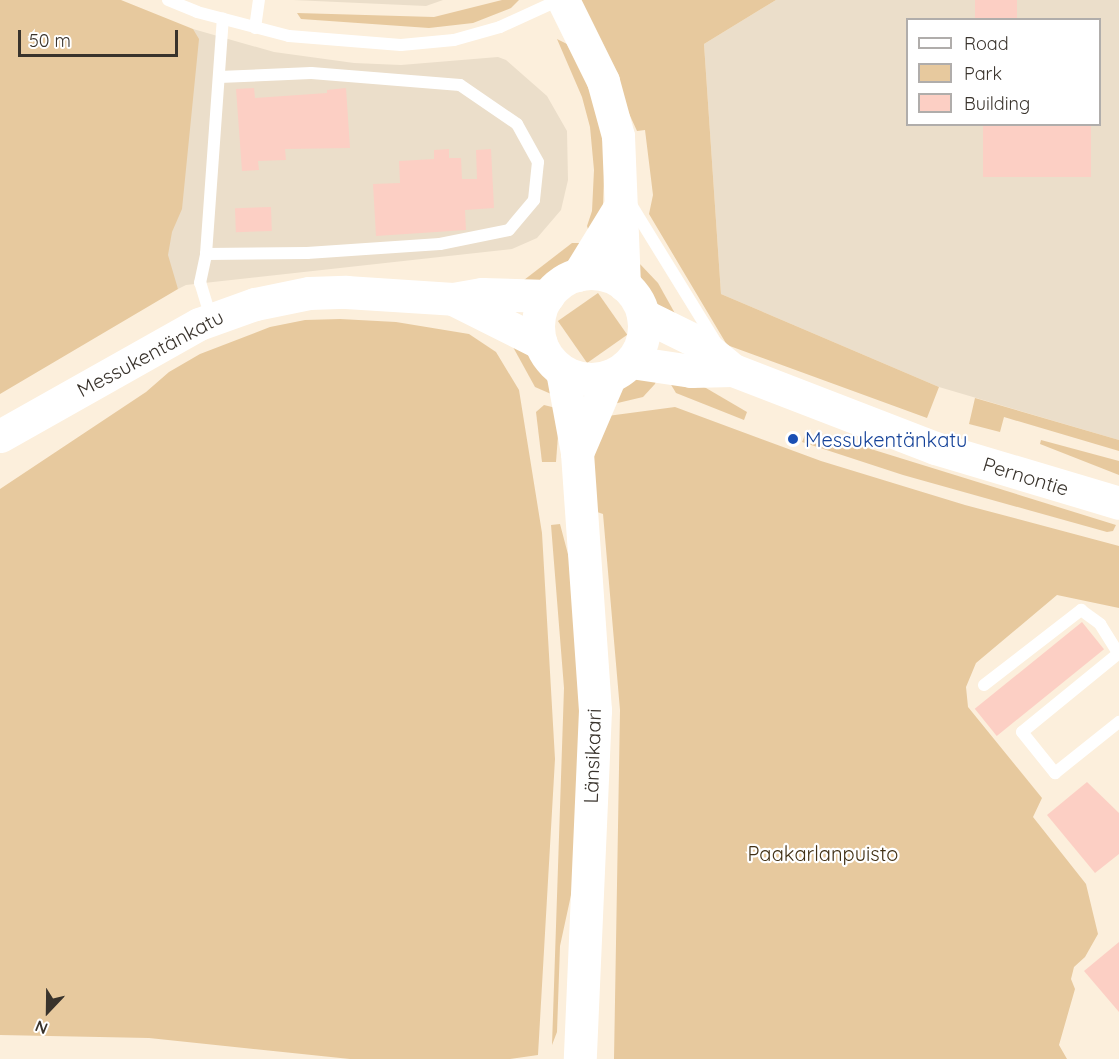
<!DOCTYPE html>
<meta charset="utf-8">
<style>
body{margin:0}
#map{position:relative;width:1119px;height:1059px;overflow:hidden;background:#fcefdc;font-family:Quicksand,sans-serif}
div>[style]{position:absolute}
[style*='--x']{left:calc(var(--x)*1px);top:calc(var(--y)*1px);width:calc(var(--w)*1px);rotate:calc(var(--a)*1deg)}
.industrial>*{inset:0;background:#ebdeca}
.green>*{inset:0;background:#e7c99e;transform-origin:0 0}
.building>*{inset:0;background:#fccfc4;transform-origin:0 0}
.lane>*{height:12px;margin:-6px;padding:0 6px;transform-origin:6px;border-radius:6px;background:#fff}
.secondary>*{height:33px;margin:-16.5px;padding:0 16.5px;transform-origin:16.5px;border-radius:16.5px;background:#fff}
.secondary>.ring{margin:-16.5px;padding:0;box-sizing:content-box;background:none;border:33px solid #fff;border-radius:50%}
.dots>*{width:16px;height:16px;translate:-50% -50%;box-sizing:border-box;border:3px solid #fff;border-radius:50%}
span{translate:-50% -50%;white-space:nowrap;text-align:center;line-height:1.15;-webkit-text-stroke:4.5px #fff;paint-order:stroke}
.street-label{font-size:20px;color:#39332c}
.transit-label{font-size:20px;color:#164399}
.left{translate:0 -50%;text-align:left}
.park-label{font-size:20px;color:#413015}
.legend{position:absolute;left:906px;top:18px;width:195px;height:108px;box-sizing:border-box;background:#fff;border:2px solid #b0adab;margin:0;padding:8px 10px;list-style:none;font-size:18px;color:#39332c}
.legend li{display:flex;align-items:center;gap:12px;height:30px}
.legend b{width:30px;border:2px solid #b0adab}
.north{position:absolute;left:18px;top:981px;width:60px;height:60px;-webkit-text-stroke:4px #fff;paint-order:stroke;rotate:202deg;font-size:16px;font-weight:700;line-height:24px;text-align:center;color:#39332c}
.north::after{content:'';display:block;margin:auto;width:21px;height:27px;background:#39332c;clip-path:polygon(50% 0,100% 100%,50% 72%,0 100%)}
.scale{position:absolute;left:18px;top:30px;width:160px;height:27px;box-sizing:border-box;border:3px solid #39332c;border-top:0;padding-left:8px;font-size:18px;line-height:21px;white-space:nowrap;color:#39332c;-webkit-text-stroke:4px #fff;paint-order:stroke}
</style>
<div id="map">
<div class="industrial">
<div style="clip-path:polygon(293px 0,443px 0,426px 6px)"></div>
<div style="clip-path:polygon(evenodd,776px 0,1119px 0,1119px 440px,939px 387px,721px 294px,704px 44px,776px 0,908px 20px,1100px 20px,1100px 124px,908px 124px,908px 20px)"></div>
<div style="clip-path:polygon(193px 29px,274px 52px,354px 63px,401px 65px,498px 57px,506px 60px,547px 96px,567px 131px,568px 180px,561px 210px,537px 238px,512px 249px,186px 285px,178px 289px,134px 203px,131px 132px)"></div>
</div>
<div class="green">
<div style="clip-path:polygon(0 0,121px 0,193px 29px,199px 39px,182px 209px,172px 232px,168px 255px,178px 289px,0 394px)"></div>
<div style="clip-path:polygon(502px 0,519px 0,511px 8px,473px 23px,429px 28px,301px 19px,297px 13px,434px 17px)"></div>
<div style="clip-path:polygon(577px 0,776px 0,704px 44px,721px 294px,939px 387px,927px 418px,727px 345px,649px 214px,653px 195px,645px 130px,637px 131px)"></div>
<div style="clip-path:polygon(557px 39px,567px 44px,584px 70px,605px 146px,603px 206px,589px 232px,587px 226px,592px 211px,594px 170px,590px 127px,582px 97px)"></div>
<div style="clip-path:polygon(572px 243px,581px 243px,571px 266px,545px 283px,524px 280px)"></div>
<div style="clip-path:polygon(639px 263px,658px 283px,677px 317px,648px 300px,638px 283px)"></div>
<div style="left:598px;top:293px;width:51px;height:49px;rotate:55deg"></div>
<div style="clip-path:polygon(340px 319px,396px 322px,469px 334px,496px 352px,519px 390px,542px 533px,555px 759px,538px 1055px,510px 1059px,350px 1059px,149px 1038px,0 1035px,0 489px,146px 392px,169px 372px,200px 354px,270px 327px,305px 320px)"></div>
<div style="clip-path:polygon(513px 347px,533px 352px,554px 382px,558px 397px,535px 387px)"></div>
<div style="clip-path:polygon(658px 374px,655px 384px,643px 397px,605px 406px,629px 378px)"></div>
<div style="clip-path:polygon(670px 383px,696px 383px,706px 388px,747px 412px,744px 420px,676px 393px)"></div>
<div style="clip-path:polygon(975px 398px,1119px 440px,1119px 451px,1004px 417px,1000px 432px,969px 424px)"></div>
<div style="clip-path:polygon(544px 405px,560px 409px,556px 462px,542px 462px,536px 412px)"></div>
<div style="clip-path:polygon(675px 407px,821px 461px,965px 505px,1119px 546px,1119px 608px,1057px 595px,976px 663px,966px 687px,968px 707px,1042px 798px,1033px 817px,1086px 884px,1098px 934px,1085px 957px,1074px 967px,1071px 979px,1075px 989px,1059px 1045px,1067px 1059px,614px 1059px,620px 710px,603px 514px,594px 511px,591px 469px,600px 417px)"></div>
<div style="clip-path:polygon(805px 435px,858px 445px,1116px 525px,1113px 531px,1107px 532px,903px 475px,802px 442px)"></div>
<div style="clip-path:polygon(1041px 440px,1119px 461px,1119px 475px,1040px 444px)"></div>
<div style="clip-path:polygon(560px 524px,569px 558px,581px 691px,579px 858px,560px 946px,557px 1032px,552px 1045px,564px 688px,551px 525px)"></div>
</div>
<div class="building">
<div style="left:975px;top:0;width:42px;height:20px"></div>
<div style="clip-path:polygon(254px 88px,255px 98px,327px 93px,327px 90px,346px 88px,350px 148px,285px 149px,286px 160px,258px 161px,259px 170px,242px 171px,236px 89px)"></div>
<div style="left:983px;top:124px;width:108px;height:53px"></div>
<div style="clip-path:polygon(449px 149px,449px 158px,461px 158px,462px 179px,477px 179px,476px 150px,491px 149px,494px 208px,465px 210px,466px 230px,376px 236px,373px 184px,400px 183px,399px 161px,434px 159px,434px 150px)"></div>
<div style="left:271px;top:207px;width:24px;height:36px;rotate:88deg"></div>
<div style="left:1082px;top:622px;width:35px;height:138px;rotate:51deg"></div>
<div style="clip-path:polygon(1087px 782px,1119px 813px,1119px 854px,1095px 873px,1047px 815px)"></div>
<div style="clip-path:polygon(1119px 942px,1119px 1012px,1084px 971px)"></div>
</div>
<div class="lane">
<div style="--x:168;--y:0;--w:31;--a:22"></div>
<div style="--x:197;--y:12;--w:95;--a:14.6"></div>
<div style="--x:289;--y:36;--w:112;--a:4.6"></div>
<div style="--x:401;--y:45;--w:53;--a:-5.4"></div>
<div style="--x:454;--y:40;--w:48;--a:-15.8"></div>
<div style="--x:500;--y:27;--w:65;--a:-24.6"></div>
<div style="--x:255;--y:28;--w:28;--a:-82"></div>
<div style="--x:630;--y:203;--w:162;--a:58.4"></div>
<div style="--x:206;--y:254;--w:101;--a:-0.6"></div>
<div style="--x:307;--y:253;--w:133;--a:-3.9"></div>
<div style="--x:440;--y:244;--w:70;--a:-11.5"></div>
<div style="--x:509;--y:230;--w:39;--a:-50"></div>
<div style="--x:534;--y:200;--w:38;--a:-84"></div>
<div style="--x:538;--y:162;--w:43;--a:-118.9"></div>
<div style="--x:517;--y:124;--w:69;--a:-145.6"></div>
<div style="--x:460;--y:85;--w:149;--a:-175.4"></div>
<div style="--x:311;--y:73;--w:92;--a:177.5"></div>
<div style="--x:211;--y:318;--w:37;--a:-107"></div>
<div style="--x:200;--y:283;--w:30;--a:-78"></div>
<div style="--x:206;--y:254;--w:236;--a:-85.9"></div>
<div style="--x:1119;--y:653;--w:125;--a:140.8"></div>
<div style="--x:1022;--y:732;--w:53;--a:51.2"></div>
<div style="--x:1055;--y:773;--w:82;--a:-38.6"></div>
<div style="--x:984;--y:685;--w:123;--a:-37.7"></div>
<div style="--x:1081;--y:610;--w:24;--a:36"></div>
<div style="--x:1100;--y:624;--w:34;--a:58"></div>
</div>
<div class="secondary">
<div style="--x:563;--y:0;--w:90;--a:63.7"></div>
<div style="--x:603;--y:81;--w:57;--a:74.7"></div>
<div style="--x:618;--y:136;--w:149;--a:87.7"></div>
<div class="ring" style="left:538px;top:273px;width:73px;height:73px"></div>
<div style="--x:578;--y:275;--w:76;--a:-58.4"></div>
<div style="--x:453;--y:299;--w:98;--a:26.6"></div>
<div style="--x:643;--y:315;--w:64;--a:26.2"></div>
<div style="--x:700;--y:343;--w:43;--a:39.3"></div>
<div style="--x:733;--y:370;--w:217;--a:21.1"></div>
<div style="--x:935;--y:448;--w:192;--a:16.6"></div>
<div style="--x:631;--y:362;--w:61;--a:8.5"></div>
<div style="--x:691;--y:371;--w:42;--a:-1.4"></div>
<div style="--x:562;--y:371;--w:83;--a:79.6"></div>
<div style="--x:577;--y:453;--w:258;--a:86"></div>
<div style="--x:595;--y:710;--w:349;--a:92.5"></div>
<div style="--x:0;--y:436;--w:228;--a:-29.4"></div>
<div style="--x:199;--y:324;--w:59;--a:-19.7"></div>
<div style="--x:255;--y:304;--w:55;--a:-11.5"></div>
<div style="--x:309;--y:293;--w:37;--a:-2"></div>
<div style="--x:346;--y:292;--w:107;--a:3.7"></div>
<div style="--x:453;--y:299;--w:29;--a:-10"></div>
<div style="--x:482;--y:294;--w:66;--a:1.7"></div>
<div style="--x:577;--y:453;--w:84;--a:-66.8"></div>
</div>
<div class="dots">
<div style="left:793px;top:439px;background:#1a4fb4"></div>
</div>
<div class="street-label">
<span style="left:150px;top:353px;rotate:-28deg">Messukentänkatu</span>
<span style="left:1026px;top:476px;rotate:17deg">Pernontie</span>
<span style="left:592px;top:756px;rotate:-88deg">Länsikaari</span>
</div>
<div class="transit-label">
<span class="left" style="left:805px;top:439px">Messukentänkatu</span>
</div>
<div class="park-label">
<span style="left:823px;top:853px">Paakarlanpuisto</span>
</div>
<ul class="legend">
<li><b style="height:8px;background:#fff"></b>Road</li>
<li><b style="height:16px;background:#e7c99e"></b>Park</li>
<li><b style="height:16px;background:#fccfc4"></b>Building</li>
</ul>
<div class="north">N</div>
<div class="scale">50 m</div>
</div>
